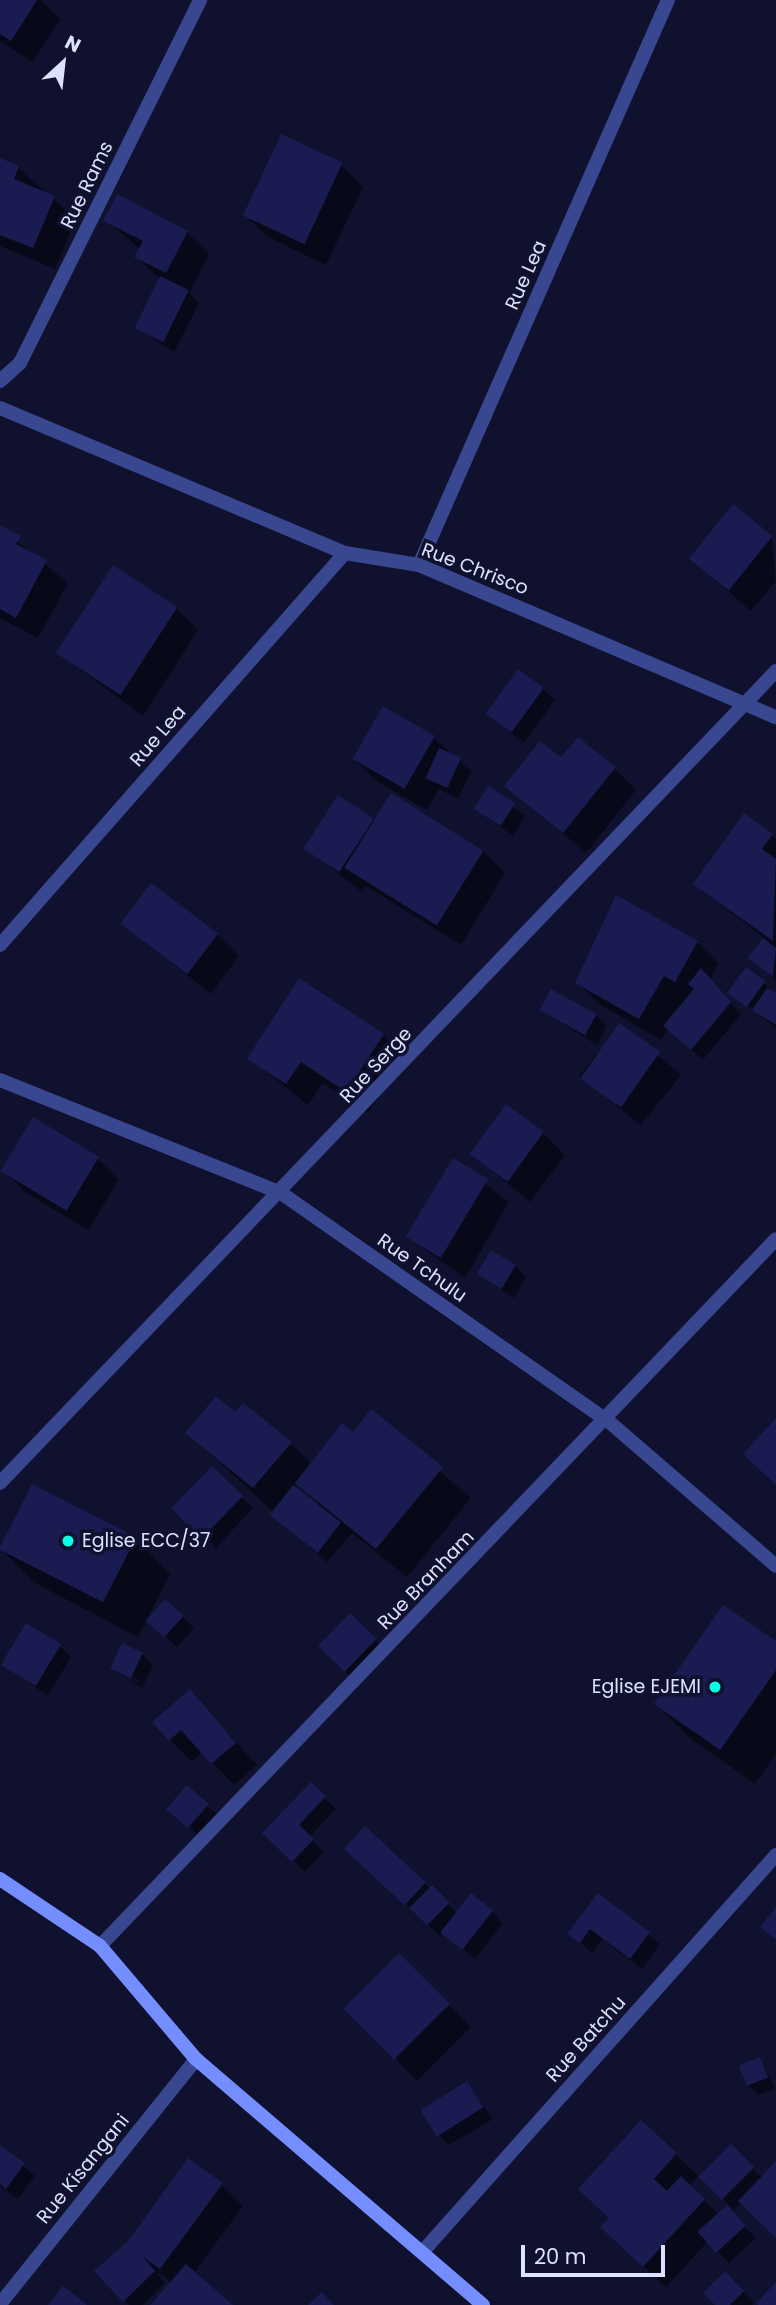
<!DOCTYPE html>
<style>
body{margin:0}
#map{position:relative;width:776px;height:2305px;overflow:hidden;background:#10112e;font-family:Poppins,sans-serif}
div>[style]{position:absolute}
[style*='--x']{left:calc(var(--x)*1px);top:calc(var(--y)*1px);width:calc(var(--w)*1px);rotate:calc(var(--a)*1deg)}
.shadow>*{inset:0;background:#0007;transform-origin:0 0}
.building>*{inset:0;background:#1a1b51;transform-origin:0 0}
.street>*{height:14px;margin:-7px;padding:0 7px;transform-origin:7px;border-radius:7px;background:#384790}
.secondary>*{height:14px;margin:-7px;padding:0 7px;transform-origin:7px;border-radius:7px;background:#748dff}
.dots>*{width:19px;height:19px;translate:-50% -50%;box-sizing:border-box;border:4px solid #10112e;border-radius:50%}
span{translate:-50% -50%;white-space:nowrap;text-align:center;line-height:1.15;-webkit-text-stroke:7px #10112e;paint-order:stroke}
.street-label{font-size:19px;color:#dde0ff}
.poi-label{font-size:19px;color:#dde0ff}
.left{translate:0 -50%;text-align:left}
.right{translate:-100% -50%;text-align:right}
.north{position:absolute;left:28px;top:28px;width:70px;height:70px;-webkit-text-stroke:5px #10112e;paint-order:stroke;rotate:27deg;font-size:19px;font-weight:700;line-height:28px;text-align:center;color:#dde0ff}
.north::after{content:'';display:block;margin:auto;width:24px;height:32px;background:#dde0ff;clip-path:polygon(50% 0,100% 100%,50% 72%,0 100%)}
.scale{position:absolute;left:521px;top:2245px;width:144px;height:32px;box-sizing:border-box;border:4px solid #dde0ff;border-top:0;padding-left:9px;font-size:21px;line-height:24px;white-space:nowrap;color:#dde0ff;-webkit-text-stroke:5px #10112e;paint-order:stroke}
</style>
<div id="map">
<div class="shadow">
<div style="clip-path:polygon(0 0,41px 0,60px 19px,33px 62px,0 41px)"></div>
<div style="clip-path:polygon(0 160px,18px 168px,76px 219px,55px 269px,0 246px)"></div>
<div style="clip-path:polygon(341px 165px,363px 187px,326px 265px,266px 236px,244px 214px)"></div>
<div style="clip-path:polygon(105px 220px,187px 232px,209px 254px,189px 293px,199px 303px,174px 352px,136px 328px,160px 279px,136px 257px,140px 249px)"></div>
<div style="clip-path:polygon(0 527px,68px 583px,38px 638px,0 618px)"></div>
<div style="clip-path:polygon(772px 537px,776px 581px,751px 611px,691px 559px)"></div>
<div style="clip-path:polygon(176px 608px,198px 630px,143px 716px,58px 653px)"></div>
<div style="clip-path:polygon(543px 689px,555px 700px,524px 743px,488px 714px)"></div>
<div style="clip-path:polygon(384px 709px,434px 738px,471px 771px,458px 799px,439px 789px,427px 810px,376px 781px,354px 759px)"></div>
<div style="clip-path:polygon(614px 768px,636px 790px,586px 853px,507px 786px)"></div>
<div style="clip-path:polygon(489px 788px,525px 816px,513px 836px,476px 809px)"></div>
<div style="clip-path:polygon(373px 819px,483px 851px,505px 873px,461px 945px,366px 886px,362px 892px,307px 849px)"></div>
<div style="clip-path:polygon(772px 835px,776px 839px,776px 980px,750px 958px,765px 939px,696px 884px)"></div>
<div style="clip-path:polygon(123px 924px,217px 934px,239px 956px,211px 994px)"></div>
<div style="clip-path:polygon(697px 942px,719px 964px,710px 979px,741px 1014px,703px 1060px,668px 1028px,661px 1040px,599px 1004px,577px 982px)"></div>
<div style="clip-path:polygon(763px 983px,776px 995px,776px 1028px,730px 992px)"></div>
<div style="clip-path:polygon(541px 1010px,596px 1015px,607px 1026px,597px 1045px)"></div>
<div style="left:620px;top:1025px;width:79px;height:65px;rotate:39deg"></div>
<div style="clip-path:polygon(383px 1035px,405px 1057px,368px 1113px,323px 1083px,308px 1105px,249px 1058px)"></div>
<div style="clip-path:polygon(543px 1133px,565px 1155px,530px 1202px,472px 1154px)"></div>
<div style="clip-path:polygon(97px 1158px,119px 1180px,88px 1230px,25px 1192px,4px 1170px)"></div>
<div style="clip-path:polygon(454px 1161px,509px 1202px,465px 1278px,409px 1238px)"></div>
<div style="clip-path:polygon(515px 1266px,526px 1277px,514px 1298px,479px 1273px)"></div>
<div style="clip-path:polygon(evenodd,371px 1412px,471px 1498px,407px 1577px,352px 1533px,327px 1562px,188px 1433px,236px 1415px,290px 1443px,312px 1464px,353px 1435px,371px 1412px,297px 1483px,318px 1503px,316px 1505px,294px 1487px,297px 1483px)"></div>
<div style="clip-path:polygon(212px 1468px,253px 1508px,216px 1548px,186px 1520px)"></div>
<div style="clip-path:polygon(32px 1486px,135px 1539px,170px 1574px,138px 1637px,35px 1583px,0 1548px)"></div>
<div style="left:350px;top:1615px;width:52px;height:43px;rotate:45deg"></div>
<div style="clip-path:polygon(183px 1617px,194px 1628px,177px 1647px,160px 1632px)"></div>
<div style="clip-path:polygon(776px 1644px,776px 1754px,755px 1784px,690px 1738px,656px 1704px)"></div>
<div style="clip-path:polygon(60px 1646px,71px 1657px,48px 1696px,3px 1664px)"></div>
<div style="clip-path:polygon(evenodd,142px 1654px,153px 1666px,142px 1688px,113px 1669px,142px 1654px,124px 1673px,139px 1680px,138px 1683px,124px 1677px,124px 1673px)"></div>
<div style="clip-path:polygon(190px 1692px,257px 1765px,234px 1785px,202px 1752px,192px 1762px,170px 1740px)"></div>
<div style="clip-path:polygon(311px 1785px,336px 1809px,309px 1837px,324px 1852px,305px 1872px,265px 1833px)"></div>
<div style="left:187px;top:1788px;width:44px;height:28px;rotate:41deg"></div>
<div style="clip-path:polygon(365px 1828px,457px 1913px,492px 1911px,503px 1923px,475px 1959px,443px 1932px,440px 1936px,358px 1860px)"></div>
<div style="clip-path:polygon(598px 1895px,660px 1944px,642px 1969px,602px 1939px,592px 1953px,569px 1933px)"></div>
<div style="left:399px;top:1955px;width:102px;height:76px;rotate:45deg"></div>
<div style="clip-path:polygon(759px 2059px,776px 2089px,758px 2095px,746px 2084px)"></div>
<div style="clip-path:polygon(467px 2083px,493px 2119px,449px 2145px,437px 2134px)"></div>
<div style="clip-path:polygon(642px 2122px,698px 2176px,689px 2186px,719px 2215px,726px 2208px,756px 2238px,729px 2263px,708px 2241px,666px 2287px,624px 2249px,611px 2218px)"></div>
<div style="clip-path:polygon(0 2147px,35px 2176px,18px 2199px,0 2186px)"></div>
<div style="clip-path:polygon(732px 2147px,762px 2178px,776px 2164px,776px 2236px,741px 2202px,734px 2210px,701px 2177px)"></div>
<div style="clip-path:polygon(221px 2184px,243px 2206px,194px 2273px,230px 2305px,152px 2305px,172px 2282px,156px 2271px,165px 2283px,143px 2305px,129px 2305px,96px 2272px)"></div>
<div style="clip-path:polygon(725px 2274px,754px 2303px,752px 2305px,717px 2305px)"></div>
</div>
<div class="building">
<div style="clip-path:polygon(0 0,37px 0,11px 41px,0 34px)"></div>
<div style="left:281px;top:134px;width:68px;height:90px;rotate:25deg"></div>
<div style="clip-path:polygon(0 158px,19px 166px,14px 179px,55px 196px,33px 248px,0 235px)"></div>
<div style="clip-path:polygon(117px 194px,188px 231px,166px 273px,134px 257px,143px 241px,103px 221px)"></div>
<div style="left:160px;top:276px;width:32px;height:58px;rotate:26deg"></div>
<div style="left:733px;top:504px;width:51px;height:70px;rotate:39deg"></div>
<div style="clip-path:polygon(0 525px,21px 536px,16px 544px,47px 560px,16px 618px,0 609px)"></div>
<div style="left:113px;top:565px;width:77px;height:105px;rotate:33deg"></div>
<div style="left:518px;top:669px;width:32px;height:55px;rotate:36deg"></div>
<div style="left:383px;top:706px;width:60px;height:61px;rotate:30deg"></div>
<div style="clip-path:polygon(578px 737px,616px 767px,563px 833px,504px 786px,540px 741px,561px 757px)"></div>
<div style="left:439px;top:748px;width:24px;height:33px;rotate:24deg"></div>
<div style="left:488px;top:786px;width:32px;height:27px;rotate:32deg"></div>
<div style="left:391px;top:793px;width:109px;height:88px;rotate:32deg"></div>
<div style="left:338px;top:795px;width:43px;height:64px;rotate:33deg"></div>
<div style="clip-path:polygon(744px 813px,773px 834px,762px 849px,776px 859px,773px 941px,693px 884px)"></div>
<div style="left:151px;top:883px;width:84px;height:51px;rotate:37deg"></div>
<div style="clip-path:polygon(616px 895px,698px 941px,675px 982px,664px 976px,639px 1019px,575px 983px)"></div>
<div style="clip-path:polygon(763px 938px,776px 948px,773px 977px,748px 958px)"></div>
<div style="left:746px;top:967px;width:24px;height:32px;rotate:36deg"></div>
<div style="clip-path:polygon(701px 968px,731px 1002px,691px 1050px,663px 1026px,694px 989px,688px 984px)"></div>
<div style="clip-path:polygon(299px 978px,384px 1034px,346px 1092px,301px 1062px,286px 1084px,247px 1059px)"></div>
<div style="clip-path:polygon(767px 988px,776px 993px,776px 1025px,752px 1010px)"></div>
<div style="left:551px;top:989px;width:52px;height:24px;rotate:29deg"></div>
<div style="left:619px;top:1023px;width:50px;height:68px;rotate:35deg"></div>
<div style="left:506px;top:1104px;width:47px;height:62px;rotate:36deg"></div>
<div style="left:33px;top:1117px;width:77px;height:63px;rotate:31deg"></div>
<div style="left:453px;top:1158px;width:41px;height:92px;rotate:31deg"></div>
<div style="left:491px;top:1250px;width:29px;height:28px;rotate:31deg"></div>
<div style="clip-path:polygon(216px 1396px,235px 1412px,243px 1403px,292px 1442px,253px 1488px,185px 1433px)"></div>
<div style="clip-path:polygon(371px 1409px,443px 1467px,376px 1549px,295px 1483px,342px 1423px,353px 1432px)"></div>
<div style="clip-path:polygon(776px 1418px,776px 1485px,743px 1454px)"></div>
<div style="left:212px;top:1466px;width:43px;height:59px;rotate:44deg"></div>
<div style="left:32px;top:1484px;width:117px;height:73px;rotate:27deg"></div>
<div style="left:293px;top:1485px;width:61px;height:38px;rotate:38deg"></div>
<div style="left:165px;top:1599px;width:25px;height:29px;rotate:42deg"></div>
<div style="clip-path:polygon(723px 1605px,776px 1641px,776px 1670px,720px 1750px,654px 1704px)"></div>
<div style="left:350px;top:1613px;width:37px;height:46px;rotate:44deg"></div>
<div style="left:26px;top:1623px;width:41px;height:49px;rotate:31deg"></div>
<div style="left:122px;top:1643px;width:23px;height:28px;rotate:25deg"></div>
<div style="clip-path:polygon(190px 1689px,236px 1743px,211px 1764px,181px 1730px,169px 1741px,152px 1722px)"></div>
<div style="clip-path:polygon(311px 1782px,326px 1796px,299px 1825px,314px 1839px,292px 1862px,262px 1833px)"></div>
<div style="left:187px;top:1785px;width:29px;height:32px;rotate:41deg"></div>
<div style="left:365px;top:1826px;width:83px;height:31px;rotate:43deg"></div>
<div style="left:432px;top:1885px;width:25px;height:32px;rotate:45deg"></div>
<div style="left:471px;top:1893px;width:28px;height:50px;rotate:38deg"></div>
<div style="clip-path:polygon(598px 1893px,650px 1932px,630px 1959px,590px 1929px,580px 1943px,567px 1934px)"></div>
<div style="clip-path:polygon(776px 1907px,776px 1940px,760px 1927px)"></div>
<div style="left:399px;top:1953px;width:72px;height:79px;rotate:45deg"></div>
<div style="left:760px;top:2057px;width:22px;height:23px;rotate:68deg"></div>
<div style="left:467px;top:2081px;width:31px;height:55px;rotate:58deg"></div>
<div style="clip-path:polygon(641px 2120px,677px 2153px,654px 2179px,667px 2191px,681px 2176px,705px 2199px,643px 2267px,600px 2227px,609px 2218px,578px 2189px)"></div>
<div style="left:731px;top:2144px;width:33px;height:46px;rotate:45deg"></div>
<div style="clip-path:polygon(0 2145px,25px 2163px,6px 2189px,0 2184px)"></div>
<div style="clip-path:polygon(188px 2158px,223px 2183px,160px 2269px,143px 2257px,155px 2271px,123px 2302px,94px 2271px,128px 2241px)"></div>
<div style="clip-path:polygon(776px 2161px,776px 2238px,738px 2201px)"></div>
<div style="left:727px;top:2205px;width:28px;height:40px;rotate:48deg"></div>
<div style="clip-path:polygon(186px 2264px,233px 2305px,150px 2305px)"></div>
<div style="clip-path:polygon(725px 2271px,744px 2291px,730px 2305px,715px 2305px,703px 2293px)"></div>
<div style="clip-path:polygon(776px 2282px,776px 2305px,758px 2305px,756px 2303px)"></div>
<div style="clip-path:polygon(63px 2286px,87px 2305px,48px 2305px)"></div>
<div style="clip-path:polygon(322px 2292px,334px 2305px,308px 2305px)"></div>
</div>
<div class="street">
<div style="--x:0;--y:381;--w:27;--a:-42"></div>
<div style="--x:20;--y:363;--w:405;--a:-63.6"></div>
<div style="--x:0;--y:408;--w:374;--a:22.8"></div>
<div style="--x:345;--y:553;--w:75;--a:9.2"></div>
<div style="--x:419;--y:565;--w:388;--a:23.1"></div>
<div style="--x:419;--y:565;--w:617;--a:-66.22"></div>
<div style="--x:0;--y:945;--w:522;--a:-48.65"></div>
<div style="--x:0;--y:1080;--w:303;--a:21.9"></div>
<div style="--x:281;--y:1193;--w:397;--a:34.9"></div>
<div style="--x:607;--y:1420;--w:223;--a:40.8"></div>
<div style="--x:0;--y:1483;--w:1123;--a:-46.3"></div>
<div style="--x:100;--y:1946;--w:978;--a:-46.28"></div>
<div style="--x:425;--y:2249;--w:528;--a:-48.3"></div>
<div style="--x:0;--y:2304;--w:314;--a:-51.3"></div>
</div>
<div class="secondary">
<div style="--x:0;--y:1879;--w:120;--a:33.8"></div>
<div style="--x:100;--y:1946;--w:148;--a:49.7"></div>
<div style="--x:196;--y:2059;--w:378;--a:40.6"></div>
</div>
<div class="dots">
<div style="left:68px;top:1541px;background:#09ffe5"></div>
<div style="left:715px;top:1687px;background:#09ffe5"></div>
</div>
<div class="street-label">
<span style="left:87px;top:185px;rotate:-64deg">Rue Rams</span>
<span style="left:526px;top:275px;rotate:-66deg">Rue Lea</span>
<span style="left:475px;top:569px;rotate:21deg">Rue Chrisco</span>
<span style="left:158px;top:736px;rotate:-49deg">Rue Lea</span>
<span style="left:376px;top:1065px;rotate:-47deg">Rue Serge</span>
<span style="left:422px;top:1268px;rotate:35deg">Rue Tchulu</span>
<span style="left:426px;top:1580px;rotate:-46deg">Rue Branham</span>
<span style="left:586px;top:2039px;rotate:-48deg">Rue Batchu</span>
<span style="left:83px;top:2169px;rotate:-51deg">Rue Kisangani</span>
</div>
<div class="poi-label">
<span class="left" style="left:82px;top:1541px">Eglise ECC/37</span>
<span class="right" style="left:701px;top:1687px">Eglise EJEMI</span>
</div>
<div class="north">N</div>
<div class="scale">20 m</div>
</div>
